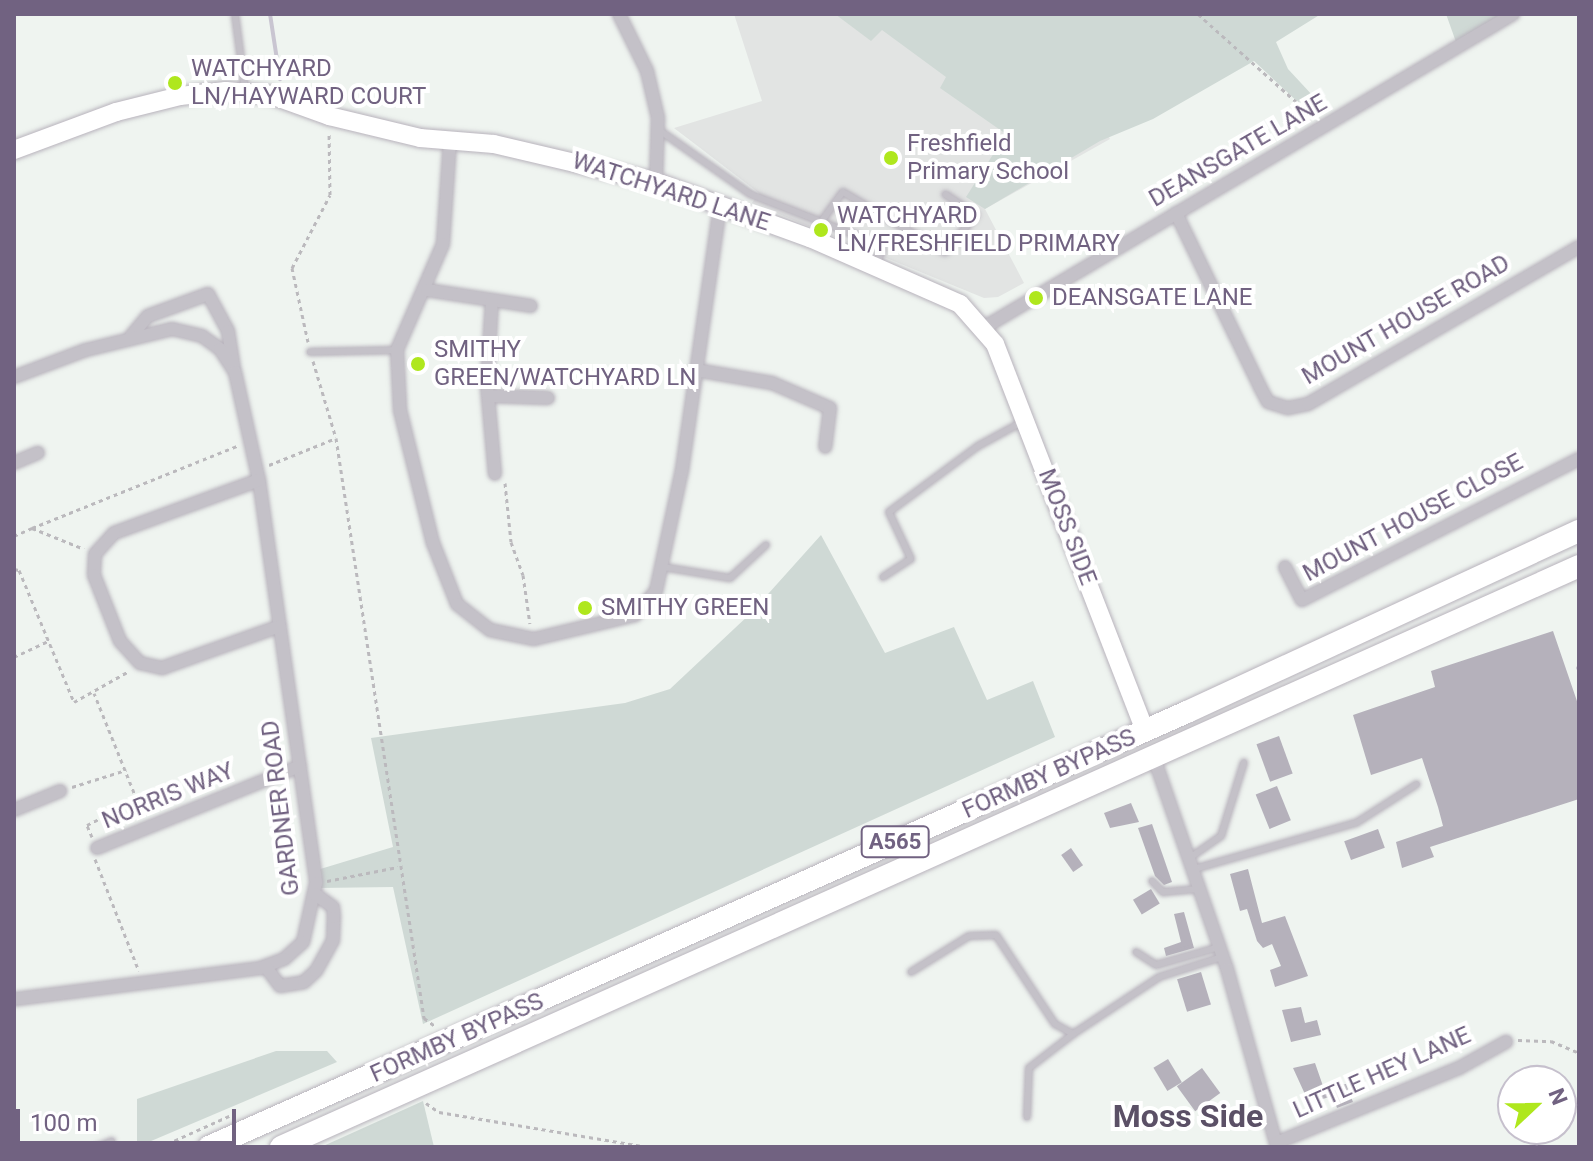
<!DOCTYPE html>
<style>
body{margin:0}
#map{position:relative;width:1593px;height:1161px;overflow:hidden;background:#eff4f0;font-family:Roboto,sans-serif}
div>[style]{position:absolute}
[style*='--x']{left:calc(var(--x)*1px);top:calc(var(--y)*1px);width:calc(var(--w)*1px);rotate:calc(var(--a)*1deg)}
.built>*{inset:0;background:#e2e4e3}
.green>*{inset:0;background:#cfd9d5}
.stream>*{height:4px;margin:-2px;padding:0 2px;transform-origin:2px;border-radius:2px;background:#c9c5d1}
.building>*{inset:0;background:#b5b1bb;transform-origin:0 0}
.path>*{height:3px;margin-top:-1.5px;transform-origin:0;background:repeating-linear-gradient(90deg,#bbb9bd 0 4px,transparent 0 8px)}
.roads{filter:drop-shadow(0 0 2px #b8b3bc) drop-shadow(0 0 2px #b8b3bc)}
.lane>*{height:6px;margin:-3px;padding:0 3px;transform-origin:3px;border-radius:3px;background:#c4c1c8}
.street>*{height:12px;margin:-6px;padding:0 6px;transform-origin:6px;border-radius:6px;background:#c4c1c8}
.secondary>*{height:18px;margin:-9px;padding:0 9px;transform-origin:9px;border-radius:9px;background:#fff}
.highway>*{height:22px;margin:-11px;padding:0 11px;transform-origin:11px;border-radius:11px;background:#fff}
.dots>*{width:22px;height:22px;translate:-50% -50%;box-sizing:border-box;border:4px solid #fff;border-radius:50%}
span{translate:-50% -50%;white-space:nowrap;text-align:center;line-height:1.15;-webkit-text-stroke:8px #fff;paint-order:stroke}
.shield-label span{padding:2px 6px;background:#fff;border:2px solid;border-radius:6px;-webkit-text-stroke-width:0}
.shield-label{font-size:22px;color:#716281;font-weight:700}
.poi-label{font-size:24px;color:#716281}
.left{translate:0 -50%;text-align:left}
.street-label{font-size:24px;color:#716281}
.district-label{font-size:32px;color:#5b5066;font-weight:700}
.frame{position:absolute;inset:0;border:16px solid #716281;pointer-events:none}
.north{position:absolute;left:1497px;top:1065px;width:80px;height:80px;box-sizing:border-box;background:#fff;border:2px solid #c6c0cd;border-radius:50%;rotate:68deg;font-size:22px;font-weight:700;line-height:32px;text-align:center;color:#716281}
.north::after{content:'';display:block;margin:auto;width:28px;height:36px;background:#afe71d;clip-path:polygon(50% 0,100% 100%,50% 72%,0 100%)}
.scale{position:absolute;left:16px;top:1109px;width:220px;height:36px;box-sizing:border-box;border:4px solid #716281;border-top:0;padding-left:10px;font-size:24px;line-height:28px;white-space:nowrap;color:#716281;-webkit-text-stroke:6px #fff;paint-order:stroke}
</style>
<div id="map">
<div class="built">
<div style="clip-path:polygon(734px 14px,1039px 14px,1110px 139px,985px 209px,1024px 283px,998px 297px,984px 298px,752px 203px,759px 193px,674px 128px,762px 101px)"></div>
</div>
<div class="green">
<div style="clip-path:polygon(835px 14px,1321px 14px,1276px 42px,1288px 69px,1327px 111px,1316px 119px,1254px 61px,1153px 119px,1100px 141px,985px 209px,966px 197px,1006px 134px,940px 88px,946px 77px,882px 30px,871px 41px)"></div>
<div style="clip-path:polygon(1446px 14px,1503px 14px,1456px 42px)"></div>
<div style="clip-path:polygon(821px 535px,885px 653px,954px 627px,987px 700px,1033px 681px,1055px 737px,423px 1024px,393px 887px,319px 888px,317px 870px,393px 847px,371px 738px,625px 703px,670px 689px,751px 613px)"></div>
<div style="clip-path:polygon(276px 1051px,327px 1051px,337px 1062px,137px 1147px,137px 1099px)"></div>
<div style="clip-path:polygon(423px 1101px,434px 1147px,321px 1147px)"></div>
</div>
<div class="stream">
<div style="--x:270;--y:14;--w:66;--a:81.3"></div>
<div style="--x:1578;--y:668;--w:1;--a:45"></div>
</div>
<div class="building">
<div style="clip-path:polygon(1553px 631px,1579px 707px,1579px 799px,1430px 847px,1434px 857px,1402px 868px,1396px 842px,1443px 826px,1438px 807px,1422px 758px,1371px 775px,1353px 715px,1435px 687px,1431px 671px)"></div>
<div style="left:1279px;top:736px;width:40px;height:24px;rotate:70deg"></div>
<div style="left:1277px;top:786px;width:37px;height:23px;rotate:68deg"></div>
<div style="clip-path:polygon(1131px 803px,1139px 822px,1110px 828px,1104px 813px)"></div>
<div style="clip-path:polygon(1152px 824px,1172px 882px,1164px 885px,1155px 876px,1138px 828px)"></div>
<div style="left:1378px;top:829px;width:20px;height:36px;rotate:70deg"></div>
<div style="left:1071px;top:848px;width:21px;height:12px;rotate:55deg"></div>
<div style="clip-path:polygon(1248px 869px,1262px 923px,1285px 916px,1308px 976px,1275px 987px,1270px 970px,1281px 966px,1272px 944px,1263px 948px,1257px 941px,1247px 909px,1240px 911px,1230px 874px)"></div>
<div style="left:1151px;top:889px;width:17px;height:21px;rotate:59deg"></div>
<div style="clip-path:polygon(1184px 912px,1194px 948px,1166px 956px,1164px 948px,1181px 942px,1174px 914px)"></div>
<div style="left:1201px;top:972px;width:34px;height:25px;rotate:73deg"></div>
<div style="clip-path:polygon(1301px 1007px,1305px 1023px,1317px 1020px,1321px 1035px,1291px 1042px,1282px 1010px)"></div>
<div style="left:1168px;top:1059px;width:27px;height:17px;rotate:59deg"></div>
<div style="clip-path:polygon(1315px 1063px,1323px 1086px,1346px 1084px,1353px 1102px,1337px 1108px,1333px 1096px,1309px 1103px,1293px 1068px)"></div>
<div style="left:1202px;top:1068px;width:31px;height:31px;rotate:54deg"></div>
</div>
<div class="path">
<div style="--x:1198;--y:14;--w:154;--a:41.8"></div>
<div style="--x:308;--y:342;--w:76;--a:-102.2"></div>
<div style="--x:292;--y:268;--w:82;--a:-62.5"></div>
<div style="--x:330;--y:195;--w:62;--a:-90.9"></div>
<div style="--x:313;--y:361;--w:80;--a:73.4"></div>
<div style="--x:336;--y:438;--w:587;--a:81.37"></div>
<div style="--x:424;--y:1018;--w:14;--a:36"></div>
<div style="--x:269;--y:465;--w:72;--a:-21.9"></div>
<div style="--x:505;--y:483;--w:59;--a:84.2"></div>
<div style="--x:511;--y:542;--w:35;--a:70"></div>
<div style="--x:523;--y:575;--w:49;--a:81.9"></div>
<div style="--x:32;--y:528;--w:223;--a:-21.8"></div>
<div style="--x:14;--y:536;--w:20;--a:-24"></div>
<div style="--x:32;--y:528;--w:56;--a:22"></div>
<div style="--x:14;--y:569;--w:5;--a:11"></div>
<div style="--x:19;--y:570;--w:143;--a:67.4"></div>
<div style="--x:74;--y:702;--w:63;--a:-29.4"></div>
<div style="--x:14;--y:657;--w:38;--a:-25"></div>
<div style="--x:72;--y:787;--w:57;--a:-17.5"></div>
<div style="--x:137;--y:800;--w:16;--a:72"></div>
<div style="--x:92;--y:837;--w:13;--a:-113"></div>
<div style="--x:87;--y:825;--w:56;--a:-26.6"></div>
<div style="--x:137;--y:800;--w:115;--a:-111.9"></div>
<div style="--x:95;--y:859;--w:120;--a:68.6"></div>
<div style="--x:327;--y:881;--w:72;--a:-11.2"></div>
<div style="--x:1518;--y:1040;--w:33;--a:2"></div>
<div style="--x:1551;--y:1041;--w:30;--a:23"></div>
<div style="--x:426;--y:1103;--w:16;--a:35"></div>
<div style="--x:439;--y:1112;--w:212;--a:9.5"></div>
<div style="--x:160;--y:1147;--w:76;--a:-24.2"></div>
</div>
<div class="roads">
<div class="lane">
<div style="--x:235;--y:14;--w:76;--a:82.4"></div>
<div style="--x:659;--y:130;--w:111;--a:35.1"></div>
<div style="--x:750;--y:194;--w:137;--a:21.3"></div>
<div style="--x:878;--y:244;--w:6;--a:51"></div>
<div style="--x:882;--y:249;--w:18;--a:109"></div>
<div style="--x:821;--y:222;--w:37;--a:-54"></div>
<div style="--x:843;--y:192;--w:118;--a:30.5"></div>
<div style="--x:945;--y:252;--w:48;--a:-50"></div>
<div style="--x:976;--y:215;--w:37;--a:-146"></div>
<div style="--x:310;--y:352;--w:87;--a:-1.3"></div>
<div style="--x:663;--y:567;--w:68;--a:9.3"></div>
<div style="--x:730;--y:578;--w:49;--a:-42.5"></div>
<div style="--x:883;--y:577;--w:33;--a:-33"></div>
<div style="--x:911;--y:559;--w:52;--a:-115.1"></div>
<div style="--x:889;--y:512;--w:111;--a:-36.6"></div>
<div style="--x:978;--y:446;--w:52;--a:-28.5"></div>
<div style="--x:1191;--y:857;--w:37;--a:-35"></div>
<div style="--x:1221;--y:836;--w:77;--a:-72.7"></div>
<div style="--x:1194;--y:869;--w:168;--a:-15.9"></div>
<div style="--x:1356;--y:823;--w:72;--a:-32.6"></div>
<div style="--x:1152;--y:881;--w:16;--a:45"></div>
<div style="--x:1163;--y:892;--w:38;--a:-5"></div>
<div style="--x:1136;--y:952;--w:24;--a:33"></div>
<div style="--x:1156;--y:965;--w:66;--a:-15.9"></div>
<div style="--x:911;--y:972;--w:68;--a:-31.8"></div>
<div style="--x:969;--y:936;--w:27;--a:-2"></div>
<div style="--x:996;--y:935;--w:107;--a:56.5"></div>
<div style="--x:1055;--y:1024;--w:21;--a:29"></div>
<div style="--x:1073;--y:1034;--w:103;--a:-33.5"></div>
<div style="--x:1159;--y:977;--w:66;--a:-17.6"></div>
<div style="--x:1027;--y:1117;--w:49;--a:-87.7"></div>
<div style="--x:1029;--y:1068;--w:56;--a:-37.7"></div>
<div style="--x:98;--y:1147;--w:15;--a:-23"></div>
</div>
<div class="street">
<div style="--x:619;--y:14;--w:64;--a:63.8"></div>
<div style="--x:647;--y:71;--w:48;--a:76.8"></div>
<div style="--x:658;--y:118;--w:64;--a:91.8"></div>
<div style="--x:450;--y:141;--w:103;--a:93.9"></div>
<div style="--x:443;--y:244;--w:116;--a:113.5"></div>
<div style="--x:397;--y:350;--w:60;--a:87.1"></div>
<div style="--x:400;--y:410;--w:137;--a:76.1"></div>
<div style="--x:433;--y:543;--w:66;--a:68.5"></div>
<div style="--x:457;--y:604;--w:42;--a:38.2"></div>
<div style="--x:490;--y:630;--w:45;--a:11.6"></div>
<div style="--x:534;--y:639;--w:104;--a:-13.4"></div>
<div style="--x:635;--y:615;--w:32;--a:-49"></div>
<div style="--x:656;--y:591;--w:124;--a:-77.9"></div>
<div style="--x:682;--y:470;--w:268;--a:-81.8"></div>
<div style="--x:1176;--y:213;--w:193;--a:64.2"></div>
<div style="--x:1260;--y:387;--w:17;--a:62"></div>
<div style="--x:1268;--y:402;--w:21;--a:17"></div>
<div style="--x:1288;--y:408;--w:20;--a:-11"></div>
<div style="--x:1308;--y:404;--w:313;--a:-30.1"></div>
<div style="--x:427;--y:290;--w:105;--a:8.7"></div>
<div style="--x:492;--y:300;--w:85;--a:93.4"></div>
<div style="--x:487;--y:385;--w:89;--a:84.9"></div>
<div style="--x:985;--y:327;--w:614;--a:-30.66"></div>
<div style="--x:131;--y:336;--w:26;--a:-50"></div>
<div style="--x:148;--y:316;--w:64;--a:-20.1"></div>
<div style="--x:208;--y:294;--w:42;--a:61.6"></div>
<div style="--x:228;--y:331;--w:39;--a:81"></div>
<div style="--x:696;--y:370;--w:77;--a:9.7"></div>
<div style="--x:772;--y:383;--w:63;--a:23.3"></div>
<div style="--x:830;--y:408;--w:39;--a:97"></div>
<div style="--x:14;--y:377;--w:77;--a:-20.6"></div>
<div style="--x:86;--y:350;--w:89;--a:-13.7"></div>
<div style="--x:172;--y:329;--w:31;--a:13"></div>
<div style="--x:202;--y:336;--w:22;--a:36"></div>
<div style="--x:220;--y:349;--w:27;--a:57"></div>
<div style="--x:235;--y:372;--w:111;--a:77.5"></div>
<div style="--x:259;--y:480;--w:407;--a:81.9"></div>
<div style="--x:316;--y:883;--w:60;--a:102.4"></div>
<div style="--x:303;--y:942;--w:25;--a:138"></div>
<div style="--x:284;--y:959;--w:25;--a:159"></div>
<div style="--x:261;--y:968;--w:249;--a:172.8"></div>
<div style="--x:488;--y:396;--w:60;--a:1.9"></div>
<div style="--x:14;--y:463;--w:26;--a:-23"></div>
<div style="--x:259;--y:480;--w:154;--a:159.9"></div>
<div style="--x:114;--y:533;--w:28;--a:132"></div>
<div style="--x:95;--y:554;--w:21;--a:93"></div>
<div style="--x:94;--y:575;--w:71;--a:68.5"></div>
<div style="--x:120;--y:641;--w:30;--a:48"></div>
<div style="--x:140;--y:663;--w:23;--a:13"></div>
<div style="--x:162;--y:668;--w:125;--a:-19.6"></div>
<div style="--x:1285;--y:567;--w:37;--a:63"></div>
<div style="--x:1302;--y:600;--w:311;--a:-27"></div>
<div style="--x:1154;--y:758;--w:223;--a:70.9"></div>
<div style="--x:1227;--y:969;--w:185;--a:74.3"></div>
<div style="--x:14;--y:810;--w:50;--a:-22.4"></div>
<div style="--x:97;--y:848;--w:219;--a:-22"></div>
<div style="--x:265;--y:966;--w:25;--a:53"></div>
<div style="--x:280;--y:986;--w:24;--a:-9"></div>
<div style="--x:304;--y:982;--w:16;--a:-43"></div>
<div style="--x:316;--y:971;--w:35;--a:-61"></div>
<div style="--x:333;--y:940;--w:23;--a:-88"></div>
<div style="--x:334;--y:917;--w:10;--a:-96"></div>
<div style="--x:333;--y:907;--w:22;--a:-144"></div>
<div style="--x:1276;--y:1143;--w:198;--a:-22.3"></div>
<div style="--x:1459;--y:1068;--w:54;--a:-29"></div>
</div>
<div class="secondary">
<div style="--x:14;--y:150;--w:109;--a:-20.4"></div>
<div style="--x:116;--y:112;--w:66;--a:-14"></div>
<div style="--x:180;--y:96;--w:46;--a:-6.2"></div>
<div style="--x:226;--y:91;--w:45;--a:5.1"></div>
<div style="--x:271;--y:95;--w:62;--a:19.9"></div>
<div style="--x:329;--y:116;--w:94;--a:13.6"></div>
<div style="--x:420;--y:138;--w:74;--a:4.6"></div>
<div style="--x:494;--y:144;--w:166;--a:13.2"></div>
<div style="--x:656;--y:182;--w:164;--a:20"></div>
<div style="--x:810;--y:238;--w:164;--a:23.7"></div>
<div style="--x:960;--y:304;--w:53;--a:48.8"></div>
<div style="--x:995;--y:344;--w:414;--a:68.8"></div>
</div>
<div class="highway">
<div style="--x:209;--y:1147;--w:1070;--a:-23.98"></div>
<div style="--x:1187;--y:712;--w:432;--a:-24.8"></div>
<div style="--x:281;--y:1147;--w:1422;--a:-24.11"></div>
</div>
</div>
<div class="dots">
<div style="left:175px;top:83px;background:#afe71d"></div>
<div style="left:891px;top:158px;background:#afe71d"></div>
<div style="left:821px;top:230px;background:#afe71d"></div>
<div style="left:1036px;top:298px;background:#afe71d"></div>
<div style="left:418px;top:364px;background:#afe71d"></div>
<div style="left:585px;top:608px;background:#afe71d"></div>
</div>
<div class="shield-label">
<span style="left:895px;top:842px">A565</span>
</div>
<div class="poi-label">
<span class="left" style="left:191px;top:83px">WATCHYARD<br>LN/HAYWARD COURT</span>
<span class="left" style="left:907px;top:158px">Freshfield<br>Primary School</span>
<span class="left" style="left:837px;top:230px">WATCHYARD<br>LN/FRESHFIELD PRIMARY</span>
<span class="left" style="left:1052px;top:298px">DEANSGATE LANE</span>
<span class="left" style="left:434px;top:364px">SMITHY<br>GREEN/WATCHYARD LN</span>
<span class="left" style="left:601px;top:608px">SMITHY GREEN</span>
</div>
<div class="street-label">
<span style="left:1238px;top:151px;rotate:-30deg">DEANSGATE LANE</span>
<span style="left:671px;top:192px;rotate:18deg">WATCHYARD LANE</span>
<span style="left:1406px;top:320px;rotate:-30deg">MOUNT HOUSE ROAD</span>
<span style="left:1413px;top:518px;rotate:-28deg">MOUNT HOUSE CLOSE</span>
<span style="left:1067px;top:527px;rotate:69deg">MOSS SIDE</span>
<span style="left:1049px;top:774px;rotate:-24deg">FORMBY BYPASS</span>
<span style="left:168px;top:796px;rotate:-22deg">NORRIS WAY</span>
<span style="left:281px;top:808px;rotate:-97deg">GARDNER ROAD</span>
<span style="left:457px;top:1038px;rotate:-24deg">FORMBY BYPASS</span>
<span style="left:1382px;top:1073px;rotate:-24deg">LITTLE HEY LANE</span>
</div>
<div class="district-label">
<span style="left:1188px;top:1116px">Moss Side</span>
</div>
<div class="frame"></div>
<div class="north">N</div>
<div class="scale">100 m</div>
</div>
